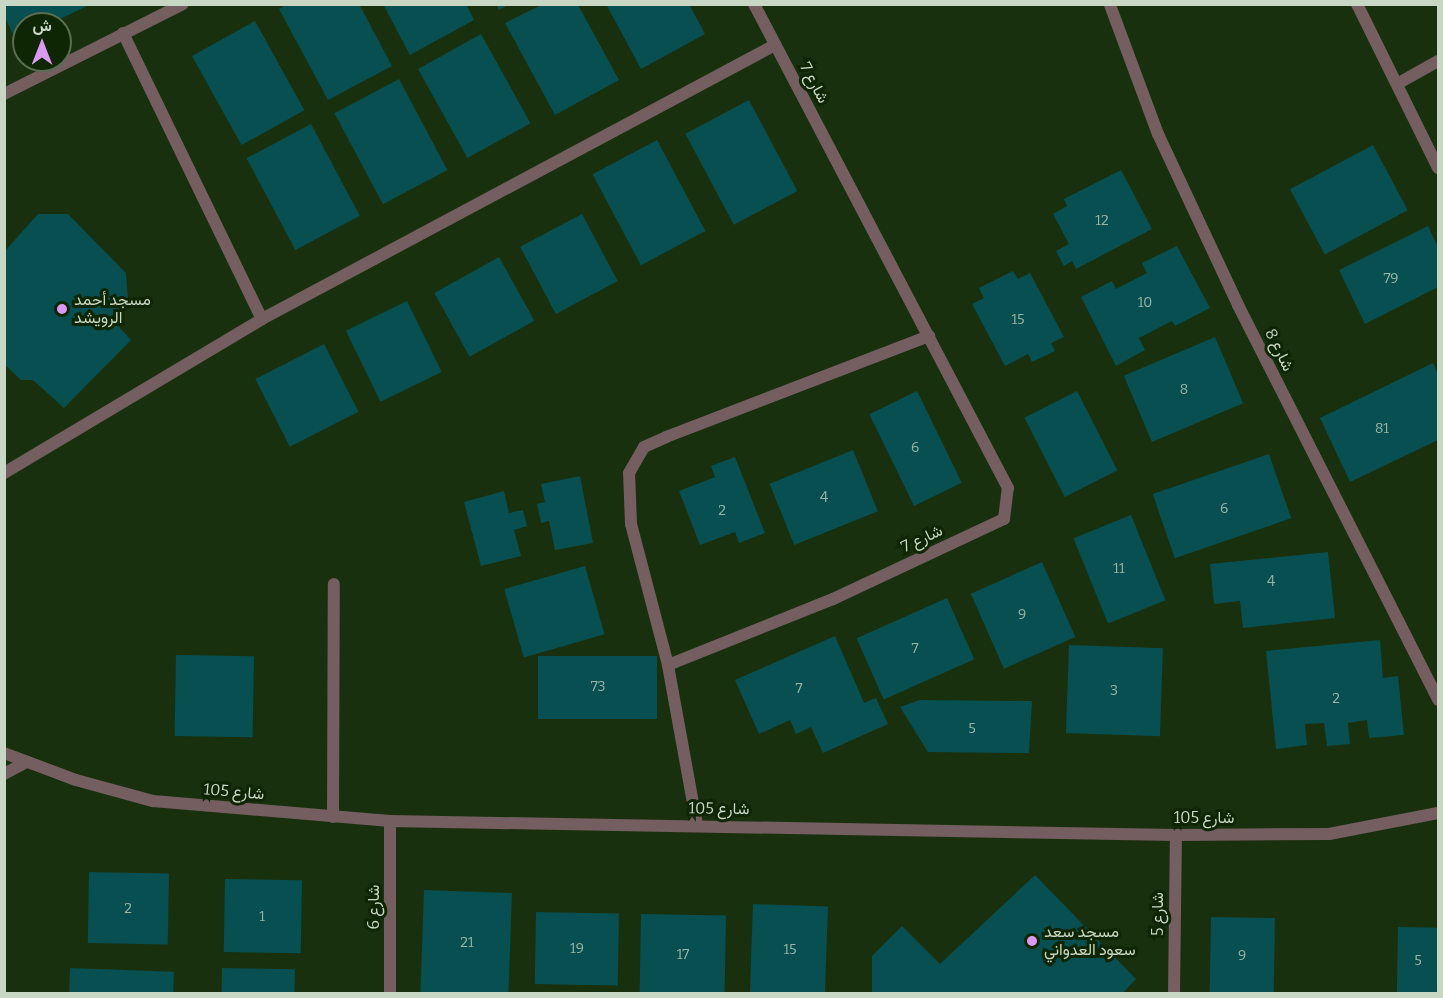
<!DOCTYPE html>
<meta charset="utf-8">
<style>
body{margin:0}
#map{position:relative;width:1443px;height:998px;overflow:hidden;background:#19300e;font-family:Bitter,Vazirmatn,serif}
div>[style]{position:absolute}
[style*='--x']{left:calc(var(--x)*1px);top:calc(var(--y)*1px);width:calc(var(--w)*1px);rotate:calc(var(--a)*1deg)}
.building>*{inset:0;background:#074f50;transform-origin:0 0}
.service>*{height:12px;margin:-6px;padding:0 6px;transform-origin:6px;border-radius:6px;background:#745e5f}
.minor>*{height:12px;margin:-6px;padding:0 6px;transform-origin:6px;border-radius:6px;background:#745e5f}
.tertiary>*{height:12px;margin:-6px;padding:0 6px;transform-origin:6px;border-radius:6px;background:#745e5f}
.dots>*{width:16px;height:16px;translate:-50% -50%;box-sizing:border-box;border:3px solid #0f2604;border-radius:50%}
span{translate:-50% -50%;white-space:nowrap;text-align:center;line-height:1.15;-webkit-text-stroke:6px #0f2604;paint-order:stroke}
.number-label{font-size:14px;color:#98b5a6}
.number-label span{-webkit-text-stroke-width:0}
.street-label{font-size:16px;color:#c8d7c3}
.poi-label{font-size:16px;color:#c8d7c3}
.left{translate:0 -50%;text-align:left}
.frame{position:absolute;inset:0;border:6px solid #c8d7c3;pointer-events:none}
.north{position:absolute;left:12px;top:12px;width:60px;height:60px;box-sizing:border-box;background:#0f2604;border:2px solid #596d50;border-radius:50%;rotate:0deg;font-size:16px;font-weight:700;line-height:24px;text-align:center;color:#c8d7c3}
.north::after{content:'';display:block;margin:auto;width:21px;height:27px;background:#dc99f4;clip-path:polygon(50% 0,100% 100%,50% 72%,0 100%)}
</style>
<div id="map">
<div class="building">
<div style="clip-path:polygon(4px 4px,91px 4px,50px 24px,24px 24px,24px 36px,16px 40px,4px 16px)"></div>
<div style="clip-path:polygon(287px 4px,359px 4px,392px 66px,328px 100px,279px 9px)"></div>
<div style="clip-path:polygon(383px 4px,466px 4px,474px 20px,410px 55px)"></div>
<div style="clip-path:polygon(496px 4px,510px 4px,499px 10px)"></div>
<div style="clip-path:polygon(606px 4px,689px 4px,705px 34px,641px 69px)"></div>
<div style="clip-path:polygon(541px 5px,578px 5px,619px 80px,555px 115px,505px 23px)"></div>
<div style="left:255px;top:21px;width:102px;height:72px;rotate:61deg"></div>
<div style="left:481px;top:34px;width:102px;height:72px;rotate:61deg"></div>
<div style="left:399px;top:79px;width:103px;height:73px;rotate:62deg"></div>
<div style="left:749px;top:100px;width:103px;height:72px;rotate:62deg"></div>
<div style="left:311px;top:124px;width:104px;height:73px;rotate:62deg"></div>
<div style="left:657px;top:140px;width:103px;height:73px;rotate:62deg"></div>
<div style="left:1373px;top:145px;width:74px;height:94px;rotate:62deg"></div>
<div style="clip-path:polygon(1121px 170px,1152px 229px,1076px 269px,1072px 261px,1064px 266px,1056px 251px,1069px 244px,1053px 214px,1067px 206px,1064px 199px)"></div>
<div style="clip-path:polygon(38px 214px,68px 214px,126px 273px,128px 300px,112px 319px,131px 340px,64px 408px,33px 380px,21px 380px,4px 364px,4px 252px)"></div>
<div style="left:582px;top:214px;width:76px;height:70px;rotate:62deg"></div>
<div style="clip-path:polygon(1428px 226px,1438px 247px,1438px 287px,1365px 324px,1339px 270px)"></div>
<div style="clip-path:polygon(1177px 246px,1210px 308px,1175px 326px,1172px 321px,1139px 338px,1145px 350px,1116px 366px,1081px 297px,1112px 281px,1116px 289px,1147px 273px,1142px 263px)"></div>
<div style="left:499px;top:257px;width:73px;height:74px;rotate:61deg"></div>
<div style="clip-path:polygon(1013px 271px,1018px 279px,1030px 273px,1064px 337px,1051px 343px,1055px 351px,1032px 362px,1028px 354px,1005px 366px,972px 304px,984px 298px,979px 288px)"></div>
<div style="left:407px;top:301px;width:79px;height:68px;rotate:64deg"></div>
<div style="left:1215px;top:337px;width:72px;height:99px;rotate:67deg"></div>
<div style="left:324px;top:344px;width:76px;height:77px;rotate:63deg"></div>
<div style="clip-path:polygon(1433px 363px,1438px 374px,1438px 440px,1350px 482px,1320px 418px)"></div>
<div style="left:917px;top:391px;width:102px;height:53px;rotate:64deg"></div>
<div style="left:1077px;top:391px;width:89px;height:59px;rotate:63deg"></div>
<div style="left:853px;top:450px;width:66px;height:90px;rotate:68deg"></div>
<div style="left:1269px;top:454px;width:68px;height:123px;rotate:71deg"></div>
<div style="clip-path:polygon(735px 457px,765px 533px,739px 543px,735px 532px,700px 545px,679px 491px,715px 477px,711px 466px)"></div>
<div style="clip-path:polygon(580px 476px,593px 543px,555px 550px,549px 521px,541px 523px,537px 504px,545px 502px,541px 484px)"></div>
<div style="clip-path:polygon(504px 491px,509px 513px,523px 510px,527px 526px,514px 530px,521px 556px,481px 566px,464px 502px)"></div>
<div style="left:1131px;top:515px;width:92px;height:62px;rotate:68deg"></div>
<div style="clip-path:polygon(1328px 552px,1335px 618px,1243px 628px,1240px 601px,1214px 604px,1210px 564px)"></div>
<div style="left:1042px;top:562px;width:82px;height:78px;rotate:66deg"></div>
<div style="left:585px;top:566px;width:71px;height:84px;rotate:74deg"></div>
<div style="left:947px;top:598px;width:67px;height:99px;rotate:66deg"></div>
<div style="clip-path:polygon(835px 636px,864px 703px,876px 698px,888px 724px,823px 753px,811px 727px,796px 734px,790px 720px,759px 734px,735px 680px)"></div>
<div style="clip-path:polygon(1380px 640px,1383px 678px,1398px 676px,1404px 735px,1369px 738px,1367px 720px,1348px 723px,1350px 744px,1327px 746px,1324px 723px,1305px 724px,1307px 745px,1276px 749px,1266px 651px)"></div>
<div style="left:1069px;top:645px;width:94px;height:88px;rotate:2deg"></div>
<div style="left:176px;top:655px;width:78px;height:81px;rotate:1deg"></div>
<div style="left:538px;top:656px;width:119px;height:63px"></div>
<div style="clip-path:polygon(920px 700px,1032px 701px,1029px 753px,928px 752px,900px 707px)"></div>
<div style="left:89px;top:872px;width:80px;height:71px;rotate:1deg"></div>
<div style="clip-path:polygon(1035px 875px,1136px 979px,1122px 994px,872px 994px,872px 956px,902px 926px,940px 964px)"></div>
<div style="left:225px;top:879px;width:77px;height:73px;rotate:1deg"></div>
<div style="left:424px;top:890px;width:88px;height:104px;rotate:2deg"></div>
<div style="left:753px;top:904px;width:75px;height:90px;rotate:2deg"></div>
<div style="left:536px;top:912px;width:83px;height:72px;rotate:1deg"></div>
<div style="left:641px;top:914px;width:85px;height:80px;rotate:1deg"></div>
<div style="left:1211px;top:917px;width:64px;height:77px;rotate:1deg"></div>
<div style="left:1398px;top:927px;width:40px;height:67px;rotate:1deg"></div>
<div style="left:70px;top:968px;width:104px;height:26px;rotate:2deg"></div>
<div style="left:222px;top:968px;width:73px;height:26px;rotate:1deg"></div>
</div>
<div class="service">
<div style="--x:123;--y:33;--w:318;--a:64.1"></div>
<div style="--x:333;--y:817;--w:233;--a:-89.8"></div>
</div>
<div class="minor">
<div style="--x:1110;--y:5;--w:138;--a:69.6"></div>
<div style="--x:1158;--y:134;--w:189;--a:64.9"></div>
<div style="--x:1238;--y:305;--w:443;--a:63.1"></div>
<div style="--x:4;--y:94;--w:200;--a:-26.7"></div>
<div style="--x:4;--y:473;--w:300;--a:-30.8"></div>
<div style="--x:262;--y:319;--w:582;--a:-28.11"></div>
<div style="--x:668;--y:665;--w:178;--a:-21.8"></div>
<div style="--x:833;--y:599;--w:189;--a:-25.1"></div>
<div style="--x:1004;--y:519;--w:31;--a:-83"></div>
<div style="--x:1008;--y:488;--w:547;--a:-117.69"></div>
<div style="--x:4;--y:774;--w:26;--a:-28"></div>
<div style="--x:697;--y:825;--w:163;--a:-100.3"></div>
<div style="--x:668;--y:665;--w:146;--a:-104.7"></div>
<div style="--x:631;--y:524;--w:51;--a:-92.2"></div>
<div style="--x:629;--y:473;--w:30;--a:-60"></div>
<div style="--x:644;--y:447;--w:24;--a:-24"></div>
<div style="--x:666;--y:437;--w:282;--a:-21"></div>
<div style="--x:390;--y:994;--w:173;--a:-90"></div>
<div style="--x:1174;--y:994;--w:159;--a:-89.3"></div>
</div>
<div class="tertiary">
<div style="--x:1357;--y:4;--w:183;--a:63.7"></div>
<div style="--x:1397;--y:84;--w:47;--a:-29.3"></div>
<div style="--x:4;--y:753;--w:77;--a:20.6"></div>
<div style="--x:76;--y:780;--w:80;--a:15.3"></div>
<div style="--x:153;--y:801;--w:238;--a:4.8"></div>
<div style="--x:390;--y:821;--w:786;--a:1.02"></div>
<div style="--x:1176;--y:835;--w:153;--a:-0.4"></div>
<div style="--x:1329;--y:834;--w:111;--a:-10.9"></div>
</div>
<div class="dots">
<div style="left:62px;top:309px;background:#dc99f4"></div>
<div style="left:1032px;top:941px;background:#dc99f4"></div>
</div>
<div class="number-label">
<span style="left:1102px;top:221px">12</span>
<span style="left:1391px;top:279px">79</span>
<span style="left:1145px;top:303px">10</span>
<span style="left:1018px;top:320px">15</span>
<span style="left:1184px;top:390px">8</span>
<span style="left:1382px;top:429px">81</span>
<span style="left:915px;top:448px">6</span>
<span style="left:824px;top:498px">4</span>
<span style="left:1224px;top:509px">6</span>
<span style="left:722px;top:511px">2</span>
<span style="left:1119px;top:569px">11</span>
<span style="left:1271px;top:582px">4</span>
<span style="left:1022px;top:615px">9</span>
<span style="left:915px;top:649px">7</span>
<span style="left:598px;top:687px">73</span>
<span style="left:799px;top:689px">7</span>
<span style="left:1114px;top:691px">3</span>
<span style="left:1336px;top:699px">2</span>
<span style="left:972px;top:729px">5</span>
<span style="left:128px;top:909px">2</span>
<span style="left:262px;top:917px">1</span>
<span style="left:467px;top:943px">21</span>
<span style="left:577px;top:949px">19</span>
<span style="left:790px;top:950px">15</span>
<span style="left:683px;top:955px">17</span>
<span style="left:1242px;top:956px">9</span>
<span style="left:1418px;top:961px">5</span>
</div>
<div class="street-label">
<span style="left:814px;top:83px;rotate:62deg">شارع 7</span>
<span style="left:1279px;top:350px;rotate:64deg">شارع 8</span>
<span style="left:922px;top:539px;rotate:-25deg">شارع 7</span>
<span style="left:234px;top:792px;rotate:5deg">شارع 105</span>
<span style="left:719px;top:809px;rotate:1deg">شارع 105</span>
<span style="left:1204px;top:818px">شارع 105</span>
<span style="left:374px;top:907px;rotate:-90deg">شارع 6</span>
<span style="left:1158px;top:914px;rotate:-90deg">شارع 5</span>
</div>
<div class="poi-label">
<span class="left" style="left:74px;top:309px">مسجد أحمد<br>الرويشد</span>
<span class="left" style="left:1044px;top:941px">مسجد سعد<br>سعود العدواني</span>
</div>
<div class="frame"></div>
<div class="north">ش</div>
</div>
